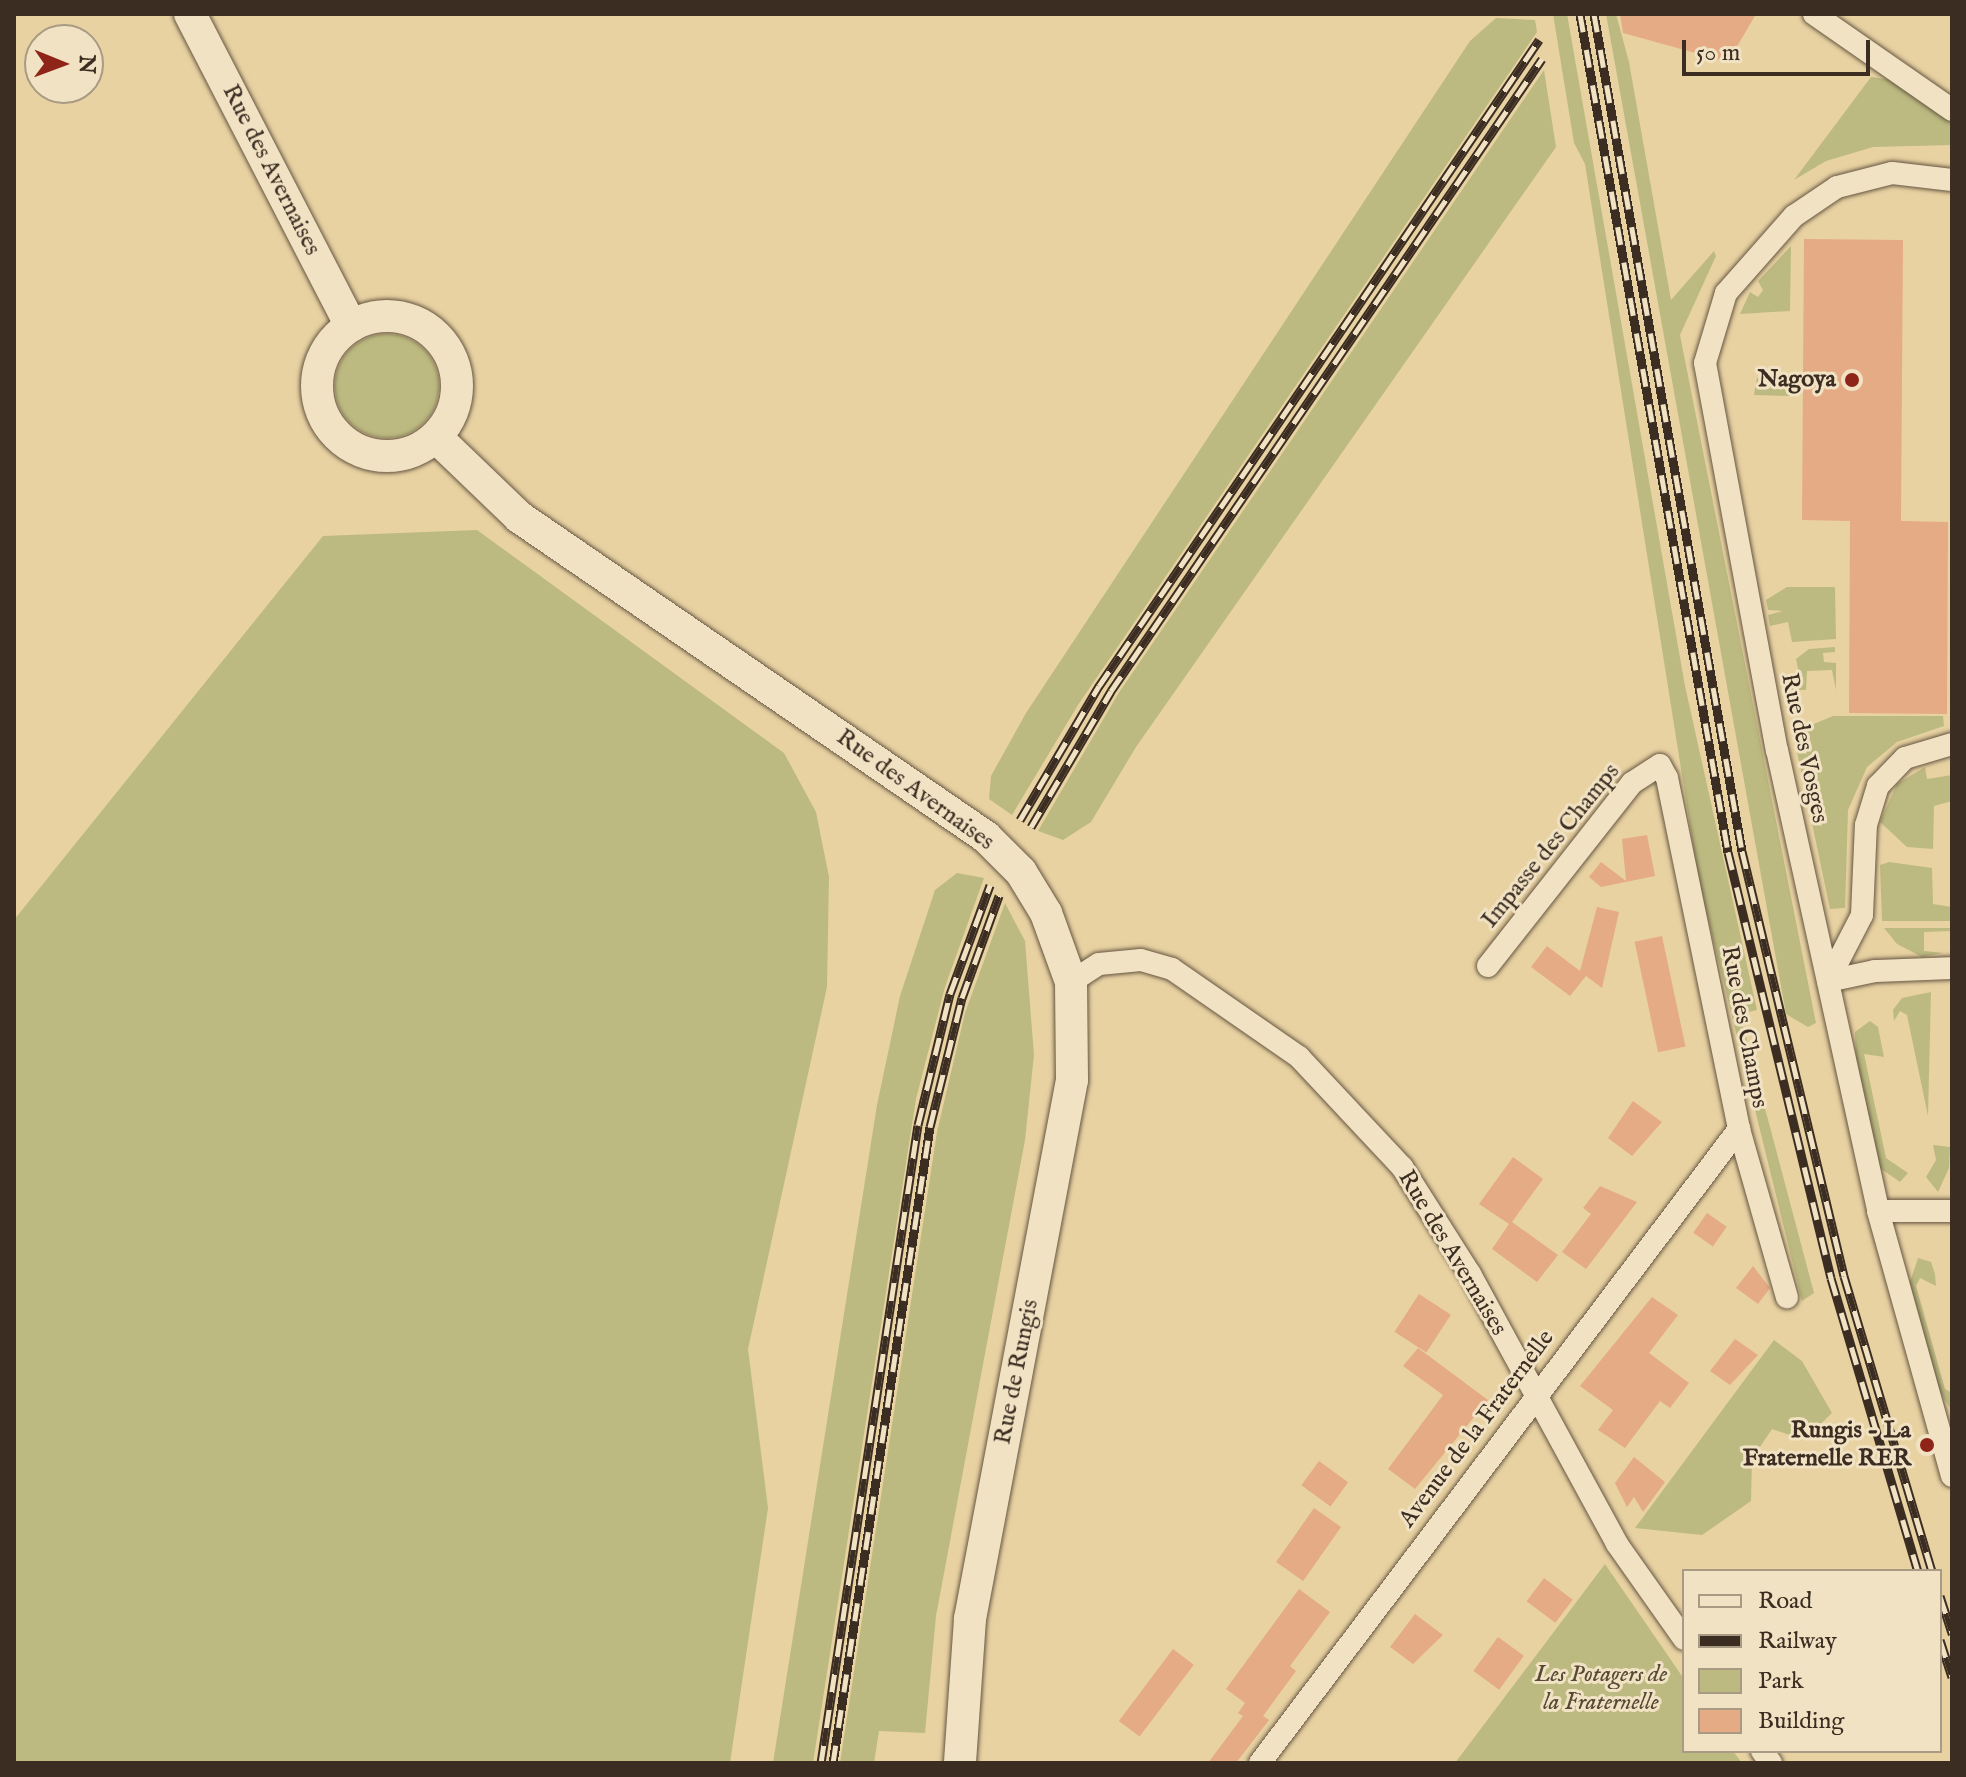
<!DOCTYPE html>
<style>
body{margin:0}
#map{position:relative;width:1966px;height:1777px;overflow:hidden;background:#e8d2a2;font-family:"IM FELL English",serif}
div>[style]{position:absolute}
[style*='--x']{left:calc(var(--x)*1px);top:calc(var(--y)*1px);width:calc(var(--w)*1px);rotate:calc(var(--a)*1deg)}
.green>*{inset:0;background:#bcba80}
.round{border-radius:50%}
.building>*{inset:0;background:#e5ab85;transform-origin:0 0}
.roads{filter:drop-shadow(0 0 2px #665642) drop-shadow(0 0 2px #665642)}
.street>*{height:22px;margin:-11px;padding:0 11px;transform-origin:11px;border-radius:11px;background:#f0e2c3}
.secondary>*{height:32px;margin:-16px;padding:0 16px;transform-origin:16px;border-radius:16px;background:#f0e2c3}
.secondary>.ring{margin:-16px;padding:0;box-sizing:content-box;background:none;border:32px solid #f0e2c3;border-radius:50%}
.rail>*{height:9px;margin-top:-4.5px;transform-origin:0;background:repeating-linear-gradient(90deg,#f0e2c3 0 18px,#3b2d22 0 36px);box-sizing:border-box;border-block:2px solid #3b2d22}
.dots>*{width:22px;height:22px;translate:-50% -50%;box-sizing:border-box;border:4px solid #f0e2c3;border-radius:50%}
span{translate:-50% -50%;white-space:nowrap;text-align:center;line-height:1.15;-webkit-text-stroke:6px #f0e2c3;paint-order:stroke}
.street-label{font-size:24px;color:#3b2d22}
.poi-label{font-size:24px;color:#3b2d22;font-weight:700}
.right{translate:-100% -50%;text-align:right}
.park-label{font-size:24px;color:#554935;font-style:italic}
.frame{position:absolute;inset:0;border:16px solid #3b2d22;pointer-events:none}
.legend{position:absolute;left:1682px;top:1569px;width:260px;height:184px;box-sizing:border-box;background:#f0e2c3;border:2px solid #a89a83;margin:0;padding:10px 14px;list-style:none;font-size:24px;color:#3b2d22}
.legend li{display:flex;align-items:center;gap:16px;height:40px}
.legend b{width:40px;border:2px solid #a89a83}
.north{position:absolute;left:24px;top:24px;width:80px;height:80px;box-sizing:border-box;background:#f0e2c3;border:2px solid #a89a83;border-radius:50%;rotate:91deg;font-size:22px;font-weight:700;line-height:32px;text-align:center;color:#3b2d22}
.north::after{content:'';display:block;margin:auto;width:28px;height:36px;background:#8f2418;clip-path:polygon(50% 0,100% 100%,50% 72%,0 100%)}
.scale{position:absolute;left:1682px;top:40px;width:188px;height:36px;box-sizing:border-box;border:4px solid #3b2d22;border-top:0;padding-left:10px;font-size:24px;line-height:28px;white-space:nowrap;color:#3b2d22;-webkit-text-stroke:6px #f0e2c3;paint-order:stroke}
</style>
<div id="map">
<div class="green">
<div style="clip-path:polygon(1553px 14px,1567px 14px,1685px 686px,1757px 1010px,1740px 1014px,1814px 1293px,1802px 1301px,1699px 882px,1585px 164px,1574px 143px)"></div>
<div style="clip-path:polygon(1606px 14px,1616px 14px,1629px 62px,1671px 300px,1714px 251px,1716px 256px,1680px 335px,1816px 1023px,1808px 1027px,1786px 1014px)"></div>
<div style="clip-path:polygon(1496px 18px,1535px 20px,1537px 32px,1078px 705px,1012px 815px,989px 799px,991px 776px,1026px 713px,1470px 41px)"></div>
<div style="clip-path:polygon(1544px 70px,1556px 147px,1136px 747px,1091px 822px,1063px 840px,1038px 831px,1118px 694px)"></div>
<div style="clip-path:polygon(1871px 77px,1910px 82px,1952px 107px,1952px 145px,1873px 147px,1826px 161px,1794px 180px)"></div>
<div style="clip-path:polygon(1791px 246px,1790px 311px,1740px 314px,1750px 292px,1758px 297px,1763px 290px,1758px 281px)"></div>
<div class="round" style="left:335px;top:334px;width:104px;height:104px"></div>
<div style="clip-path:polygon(1757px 378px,1789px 378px,1790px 396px,1754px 395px)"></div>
<div style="clip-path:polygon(477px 530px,784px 753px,816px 812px,829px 877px,827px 987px,748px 1349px,768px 1508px,730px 1763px,14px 1763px,14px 920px,323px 536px)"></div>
<div style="clip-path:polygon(1787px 587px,1835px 587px,1836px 639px,1792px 642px,1788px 622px,1770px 626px,1768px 615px,1783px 611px,1768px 610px,1766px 600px)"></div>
<div style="clip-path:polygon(1835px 647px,1835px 652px,1823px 653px,1824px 662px,1836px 663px,1836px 690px,1832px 670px,1807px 671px,1806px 690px,1785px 690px,1781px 679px,1799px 674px,1796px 659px,1809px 649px)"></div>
<div style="clip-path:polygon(1833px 716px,1943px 716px,1944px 726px,1897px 742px,1867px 767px,1848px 810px,1845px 908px,1830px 909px,1795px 742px,1809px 726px)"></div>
<div style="clip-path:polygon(1925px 767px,1927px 779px,1952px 775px,1952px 801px,1934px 806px,1933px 849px,1907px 847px,1880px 822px,1897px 784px)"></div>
<div style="clip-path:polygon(1889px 862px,1932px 868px,1933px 904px,1952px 907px,1952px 921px,1882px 921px,1880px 865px)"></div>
<div style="clip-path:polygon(957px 873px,984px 878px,945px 987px,916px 1099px,813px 1763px,773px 1763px,877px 1105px,900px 996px,935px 890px)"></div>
<div style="clip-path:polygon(1005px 903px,1025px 941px,1034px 1055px,1025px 1140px,936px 1616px,925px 1733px,879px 1731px,874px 1763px,840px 1763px,937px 1132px,965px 1013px)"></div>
<div style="clip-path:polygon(1884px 928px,1950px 928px,1951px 931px,1924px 932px,1924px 951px,1943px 953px,1922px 957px,1897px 944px)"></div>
<div style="clip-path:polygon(1931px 992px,1928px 1116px,1907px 1015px,1900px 1011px,1894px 1021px,1893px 1010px,1902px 998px)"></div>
<div style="clip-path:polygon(1870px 1021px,1878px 1027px,1884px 1057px,1864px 1054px,1886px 1158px,1908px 1173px,1900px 1182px,1880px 1168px,1856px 1063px,1855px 1032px)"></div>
<div style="clip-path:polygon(1933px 1145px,1950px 1147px,1949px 1168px,1938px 1192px,1926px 1177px,1936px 1160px)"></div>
<div style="clip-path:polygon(1918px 1258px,1931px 1262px,1935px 1274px,1936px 1286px,1920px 1278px,1916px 1286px,1945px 1389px,1952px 1393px,1952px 1411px,1938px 1389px,1909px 1285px)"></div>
<div style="clip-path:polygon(1774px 1340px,1802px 1361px,1832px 1413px,1804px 1440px,1772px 1429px,1752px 1459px,1751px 1501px,1702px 1535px,1635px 1528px)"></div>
<div style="clip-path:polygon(1605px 1564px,1684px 1679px,1684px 1751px,1733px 1751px,1742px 1763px,1455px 1763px)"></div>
</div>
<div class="building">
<div style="clip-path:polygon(1620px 14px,1756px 14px,1728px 62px,1623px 33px)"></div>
<div style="clip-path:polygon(1804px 239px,1903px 240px,1901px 521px,1948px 522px,1947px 714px,1849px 713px,1850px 521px,1802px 520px)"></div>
<div style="clip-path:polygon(1647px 835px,1655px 876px,1601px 887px,1589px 877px,1601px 862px,1626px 881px,1622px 839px)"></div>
<div style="clip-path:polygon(1597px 907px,1619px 912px,1602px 988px,1586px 976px,1570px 996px,1531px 967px,1547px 946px,1580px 971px)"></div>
<div style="left:1662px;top:936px;width:113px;height:28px;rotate:78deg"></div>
<div style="clip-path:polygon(1633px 1101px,1662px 1122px,1632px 1156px,1608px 1138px)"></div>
<div style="clip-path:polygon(1513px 1157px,1543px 1179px,1512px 1222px,1558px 1255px,1537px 1282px,1492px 1249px,1509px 1224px,1479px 1204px)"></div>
<div style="clip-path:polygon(1600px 1186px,1637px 1202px,1586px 1269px,1562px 1252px,1591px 1214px,1583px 1208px)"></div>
<div style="left:1707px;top:1213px;width:24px;height:24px;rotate:35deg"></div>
<div style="clip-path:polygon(1753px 1266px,1770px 1288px,1758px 1304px,1736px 1288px)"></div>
<div style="left:1419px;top:1294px;width:38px;height:45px;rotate:33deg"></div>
<div style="clip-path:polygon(1652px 1297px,1678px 1315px,1649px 1353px,1689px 1383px,1670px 1408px,1660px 1401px,1625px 1448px,1598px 1430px,1613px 1410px,1580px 1386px)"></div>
<div style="clip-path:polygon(1735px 1339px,1758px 1355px,1730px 1385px,1710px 1371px)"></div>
<div style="clip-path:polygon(1418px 1348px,1488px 1400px,1415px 1489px,1388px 1469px,1443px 1395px,1403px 1366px)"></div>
<div style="clip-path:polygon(1634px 1457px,1665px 1482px,1643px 1512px,1634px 1497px,1627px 1507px,1615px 1483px)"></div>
<div style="left:1319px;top:1461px;width:36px;height:30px;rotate:36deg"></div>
<div style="left:1314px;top:1508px;width:33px;height:66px;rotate:35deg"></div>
<div style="left:1544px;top:1578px;width:36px;height:29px;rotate:37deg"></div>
<div style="clip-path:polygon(1299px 1589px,1330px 1612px,1290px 1666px,1296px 1671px,1263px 1716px,1269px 1720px,1236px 1763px,1208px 1763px,1243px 1716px,1238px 1713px,1245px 1703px,1226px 1689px)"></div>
<div style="clip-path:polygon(1415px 1614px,1443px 1635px,1413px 1664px,1390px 1647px)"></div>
<div style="left:1498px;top:1637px;width:32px;height:42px;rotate:36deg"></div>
<div style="left:1173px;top:1649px;width:26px;height:90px;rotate:37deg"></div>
</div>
<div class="roads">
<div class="street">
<div style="--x:1814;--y:14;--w:168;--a:34.8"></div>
<div style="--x:1952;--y:180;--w:60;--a:-173.3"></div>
<div style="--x:1892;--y:173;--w:57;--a:165.7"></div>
<div style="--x:1837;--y:187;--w:52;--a:146"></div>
<div style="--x:1794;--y:216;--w:103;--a:131.4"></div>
<div style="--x:1726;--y:293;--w:73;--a:106.7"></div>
<div style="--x:1705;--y:363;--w:394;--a:79.5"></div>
<div style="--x:1777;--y:750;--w:472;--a:77.6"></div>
<div style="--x:1878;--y:1211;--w:275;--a:74.4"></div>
<div style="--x:1488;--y:966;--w:233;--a:-51.8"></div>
<div style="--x:1632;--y:783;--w:33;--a:-33"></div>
<div style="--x:1660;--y:765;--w:15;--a:62"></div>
<div style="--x:1667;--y:778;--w:358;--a:78.4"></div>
<div style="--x:1739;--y:1129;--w:175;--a:74.1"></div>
<div style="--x:1828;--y:981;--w:74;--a:-62.7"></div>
<div style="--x:1862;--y:915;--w:90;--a:-87.5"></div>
<div style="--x:1866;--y:825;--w:41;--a:-72.9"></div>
<div style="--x:1878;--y:786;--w:39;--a:-46"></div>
<div style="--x:1905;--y:758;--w:49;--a:-16.6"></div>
<div style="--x:1828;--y:981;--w:48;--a:-12"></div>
<div style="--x:1875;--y:971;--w:77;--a:-2.2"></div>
<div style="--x:1071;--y:982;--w:33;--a:-33"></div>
<div style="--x:1099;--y:964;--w:42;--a:-5.4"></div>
<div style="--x:1141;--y:960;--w:32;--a:16"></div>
<div style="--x:1172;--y:969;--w:155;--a:34.7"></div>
<div style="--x:1299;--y:1057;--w:151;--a:46.9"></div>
<div style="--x:1402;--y:1167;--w:127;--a:57.6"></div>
<div style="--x:1470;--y:1274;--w:307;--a:61.4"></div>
<div style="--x:1617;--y:1544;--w:116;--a:54.8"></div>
<div style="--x:1878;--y:1211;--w:74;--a:0"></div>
<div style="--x:1762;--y:1751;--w:15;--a:53"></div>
<div style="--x:1260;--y:1763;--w:795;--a:-52.93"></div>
</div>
<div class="secondary">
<div style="--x:190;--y:14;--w:351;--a:62.7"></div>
<div class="ring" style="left:317px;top:316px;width:108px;height:108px"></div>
<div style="--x:436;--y:437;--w:115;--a:43.9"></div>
<div style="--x:519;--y:517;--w:566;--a:34.42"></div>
<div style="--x:986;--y:837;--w:49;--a:45"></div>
<div style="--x:1021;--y:872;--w:48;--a:58.6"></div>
<div style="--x:1046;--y:913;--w:73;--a:70.1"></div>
<div style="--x:1071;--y:982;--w:98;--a:89.4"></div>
<div style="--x:1072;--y:1080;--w:549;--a:100.72"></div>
<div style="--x:970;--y:1619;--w:144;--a:94"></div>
</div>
</div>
<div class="rail">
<div style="--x:1580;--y:14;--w:851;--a:79.98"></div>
<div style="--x:1728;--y:852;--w:438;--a:76.4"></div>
<div style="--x:1831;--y:1278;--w:306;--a:73.5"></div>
<div style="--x:1594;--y:14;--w:850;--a:79.97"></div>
<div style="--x:1742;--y:851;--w:437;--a:76.5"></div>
<div style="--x:1844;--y:1276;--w:308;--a:73.4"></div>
<div style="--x:1020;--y:820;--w:156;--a:-59.5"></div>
<div style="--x:1099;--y:686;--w:782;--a:-55.74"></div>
<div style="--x:1031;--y:827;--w:158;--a:-59.5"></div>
<div style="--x:1111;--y:691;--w:765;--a:-55.71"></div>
<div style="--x:1940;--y:1596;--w:40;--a:72"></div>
<div style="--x:1940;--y:1640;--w:39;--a:72"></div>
<div style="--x:821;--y:1763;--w:645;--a:-81.36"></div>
<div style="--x:918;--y:1125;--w:135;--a:-76.3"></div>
<div style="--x:950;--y:994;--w:116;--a:-69.8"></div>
<div style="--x:833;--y:1763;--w:643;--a:-81.33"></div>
<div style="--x:930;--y:1127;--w:133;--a:-76.1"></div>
<div style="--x:962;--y:998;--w:109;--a:-70.1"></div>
</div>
<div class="dots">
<div style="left:1852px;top:380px;background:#8f2418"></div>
<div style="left:1927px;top:1445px;background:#8f2418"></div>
</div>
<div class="street-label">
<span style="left:271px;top:170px;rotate:63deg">Rue des Avernaises</span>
<span style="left:1804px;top:748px;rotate:78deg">Rue des Vosges</span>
<span style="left:915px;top:790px;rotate:36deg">Rue des Avernaises</span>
<span style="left:1551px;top:846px;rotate:-51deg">Impasse des Champs</span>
<span style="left:1744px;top:1027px;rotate:79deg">Rue des Champs</span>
<span style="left:1452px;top:1253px;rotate:59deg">Rue des Avernaises</span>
<span style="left:1017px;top:1372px;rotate:-79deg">Rue de Rungis</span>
<span style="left:1477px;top:1429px;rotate:-53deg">Avenue de la Fraternelle</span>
</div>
<div class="poi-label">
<span class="right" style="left:1836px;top:380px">Nagoya</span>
<span class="right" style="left:1911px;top:1445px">Rungis - La<br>Fraternelle RER</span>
</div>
<div class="park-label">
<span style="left:1601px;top:1689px">Les Potagers de<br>la Fraternelle</span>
</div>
<div class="frame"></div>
<ul class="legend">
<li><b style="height:10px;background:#f0e2c3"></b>Road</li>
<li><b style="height:10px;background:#3b2d22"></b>Railway</li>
<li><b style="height:22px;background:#bcba80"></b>Park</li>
<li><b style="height:22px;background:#e5ab85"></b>Building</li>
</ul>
<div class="north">N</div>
<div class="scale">50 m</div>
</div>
